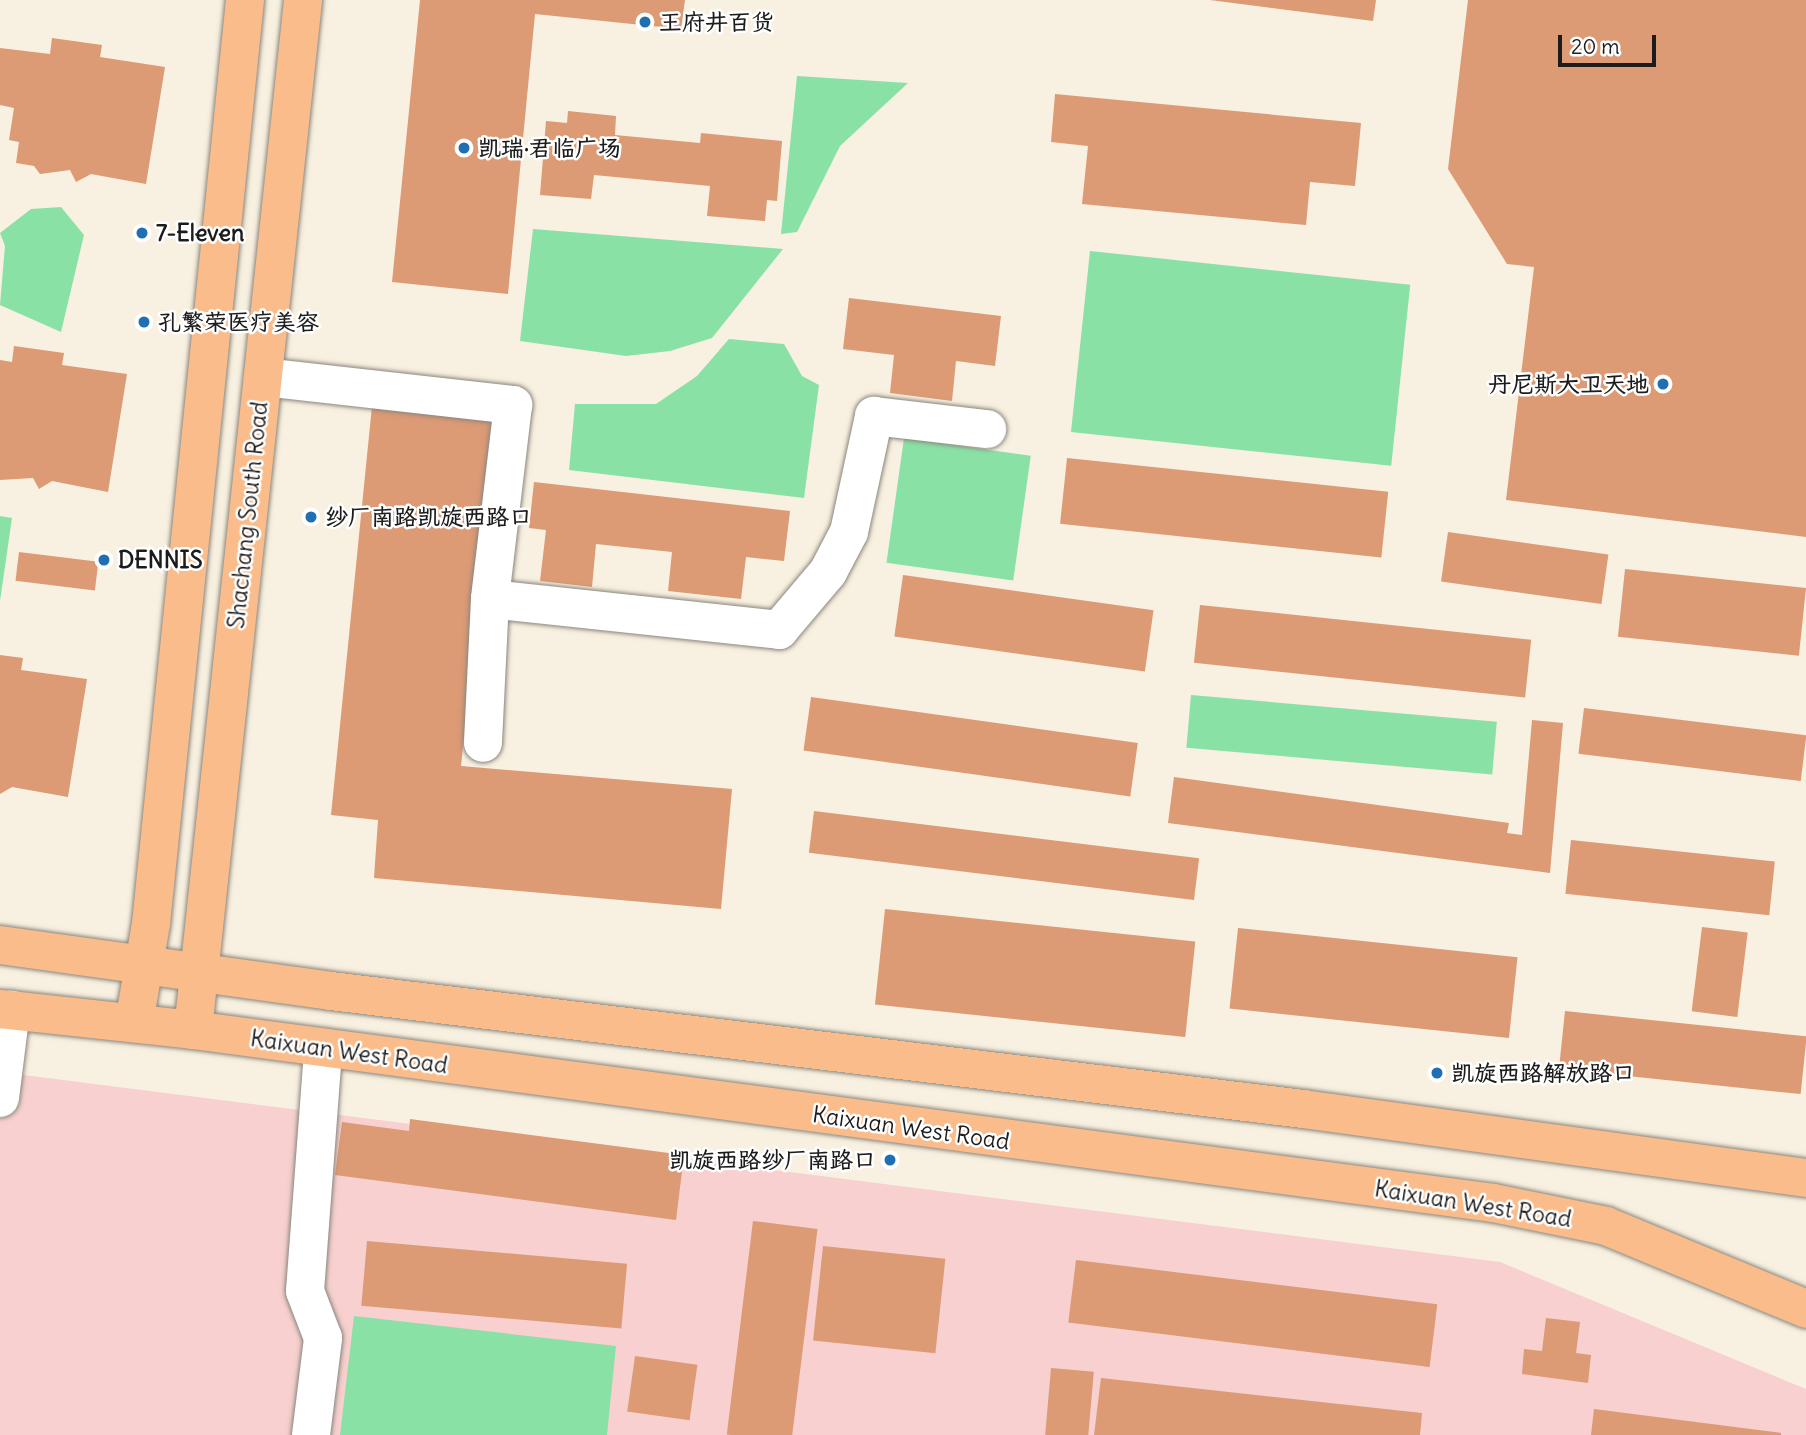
<!DOCTYPE html>
<meta charset="utf-8">
<style>
body{margin:0}
#map{position:relative;width:1806px;height:1435px;overflow:hidden;background:#f8f0e0;font-family:Delius,"LXGW WenKai TC",sans-serif}
div>[style]{position:absolute}
[style*='--x']{left:calc(var(--x)*1px);top:calc(var(--y)*1px);width:calc(var(--w)*1px);rotate:calc(var(--a)*1deg)}
.built>*{inset:0;background:#f7d0cf}
.green>*{inset:0;background:#8ae1a5;transform-origin:0 0}
.building>*{inset:0;background:#dc9a75;transform-origin:0 0}
.roads{filter:drop-shadow(0 0 2px #8a867e) drop-shadow(0 0 2px #8a867e)}
.minor>*{height:38px;margin:-19px;padding:0 19px;transform-origin:19px;border-radius:19px;background:#fff}
.major>*{height:38px;margin:-19px;padding:0 19px;transform-origin:19px;border-radius:19px;background:#f9bc8a}
.dots>*{width:19px;height:19px;translate:-50% -50%;box-sizing:border-box;border:4px solid #fff;border-radius:50%}
span{translate:-50% -50%;white-space:nowrap;text-align:center;line-height:1.15;-webkit-text-stroke:5px #fff;paint-order:stroke}
.poi-label{font-size:23px;color:#1c1c1c;font-weight:700}
.left{translate:0 -50%;text-align:left}
.right{translate:-100% -50%;text-align:right}
.street-label{font-size:23px;color:#1c1c1c}
.scale{position:absolute;left:1558px;top:35px;width:98px;height:32px;box-sizing:border-box;border:4px solid #1c1c1c;border-top:0;padding-left:9px;font-size:21px;line-height:24px;white-space:nowrap;color:#1c1c1c;-webkit-text-stroke:5px #fff;paint-order:stroke}
</style>
<div id="map">
<div class="built">
<div style="clip-path:polygon(0 1072px,1500px 1262px,1806px 1389px,1806px 1435px,0 1435px)"></div>
</div>
<div class="green">
<div style="clip-path:polygon(797px 76px,908px 83px,840px 146px,797px 232px,781px 234px)"></div>
<div style="clip-path:polygon(61px 207px,84px 235px,61px 332px,0 305px,5px 246px,0 233px,31px 209px)"></div>
<div style="clip-path:polygon(533px 229px,783px 249px,712px 338px,670px 351px,626px 356px,520px 341px)"></div>
<div style="left:1090px;top:251px;width:322px;height:182px;rotate:6deg"></div>
<div style="clip-path:polygon(729px 339px,784px 344px,802px 376px,819px 385px,804px 498px,569px 470px,575px 404px,656px 404px,697px 376px)"></div>
<div style="left:904px;top:438px;width:128px;height:126px;rotate:8deg"></div>
<div style="clip-path:polygon(0 516px,12px 518px,0 601px)"></div>
<div style="left:1191px;top:695px;width:307px;height:53px;rotate:5deg"></div>
<div style="clip-path:polygon(354px 1316px,616px 1346px,607px 1435px,340px 1435px)"></div>
</div>
<div class="building">
<div style="clip-path:polygon(420px 0,685px 0,681px 29px,535px 14px,508px 294px,392px 282px)"></div>
<div style="clip-path:polygon(1210px 0,1376px 0,1373px 21px)"></div>
<div style="clip-path:polygon(1468px 0,1806px 0,1806px 537px,1506px 500px,1534px 267px,1507px 264px,1448px 169px)"></div>
<div style="clip-path:polygon(52px 38px,102px 45px,100px 57px,165px 67px,146px 184px,91px 174px,76px 182px,70px 170px,40px 174px,34px 166px,16px 163px,19px 142px,9px 140px,14px 108px,0 105px,0 48px,50px 54px)"></div>
<div style="clip-path:polygon(1055px 94px,1361px 123px,1355px 186px,1310px 182px,1306px 225px,1082px 204px,1088px 146px,1051px 142px)"></div>
<div style="clip-path:polygon(568px 111px,616px 116px,615px 135px,700px 143px,701px 133px,782px 141px,777px 201px,767px 200px,765px 221px,707px 216px,710px 186px,594px 175px,591px 199px,540px 195px,546px 121px,567px 123px)"></div>
<div style="clip-path:polygon(849px 298px,1001px 316px,995px 366px,956px 361px,952px 401px,890px 393px,894px 355px,843px 349px)"></div>
<div style="clip-path:polygon(14px 346px,64px 353px,62px 365px,127px 374px,108px 492px,52px 481px,39px 489px,33px 478px,0 480px,0 360px,12px 362px)"></div>
<div style="clip-path:polygon(372px 406px,497px 419px,461px 766px,732px 789px,721px 909px,374px 878px,378px 820px,331px 815px)"></div>
<div style="left:1067px;top:458px;width:323px;height:66px;rotate:6deg"></div>
<div style="clip-path:polygon(534px 482px,790px 511px,784px 561px,746px 557px,741px 599px,668px 591px,672px 552px,596px 544px,592px 587px,540px 581px,546px 530px,529px 528px)"></div>
<div style="left:1448px;top:532px;width:162px;height:50px;rotate:8deg"></div>
<div style="left:19px;top:552px;width:80px;height:29px;rotate:7deg"></div>
<div style="left:1625px;top:569px;width:182px;height:68px;rotate:6deg"></div>
<div style="left:903px;top:575px;width:253px;height:62px;rotate:8deg"></div>
<div style="left:1200px;top:605px;width:333px;height:58px;rotate:6deg"></div>
<div style="clip-path:polygon(0 655px,23px 658px,21px 670px,87px 679px,68px 797px,12px 787px,0 794px)"></div>
<div style="left:811px;top:697px;width:330px;height:54px;rotate:8deg"></div>
<div style="left:1584px;top:708px;width:224px;height:46px;rotate:7deg"></div>
<div style="clip-path:polygon(1532px 720px,1563px 723px,1550px 873px,1168px 823px,1174px 777px,1509px 823px,1507px 833px,1522px 835px)"></div>
<div style="left:814px;top:811px;width:388px;height:42px;rotate:7deg"></div>
<div style="left:1571px;top:840px;width:205px;height:54px;rotate:6deg"></div>
<div style="left:885px;top:909px;width:312px;height:96px;rotate:6deg"></div>
<div style="left:1702px;top:927px;width:46px;height:85px;rotate:7deg"></div>
<div style="left:1238px;top:928px;width:281px;height:81px;rotate:6deg"></div>
<div style="left:1565px;top:1011px;width:243px;height:58px;rotate:6deg"></div>
<div style="clip-path:polygon(410px 1119px,684px 1155px,676px 1220px,335px 1175px,342px 1122px,409px 1131px)"></div>
<div style="left:753px;top:1221px;width:65px;height:215px;rotate:7deg"></div>
<div style="left:367px;top:1241px;width:261px;height:65px;rotate:5deg"></div>
<div style="left:823px;top:1246px;width:123px;height:95px;rotate:6deg"></div>
<div style="left:1076px;top:1260px;width:364px;height:63px;rotate:7deg"></div>
<div style="clip-path:polygon(1546px 1318px,1580px 1322px,1576px 1353px,1591px 1355px,1588px 1383px,1522px 1374px,1524px 1349px,1542px 1351px)"></div>
<div style="left:635px;top:1356px;width:63px;height:56px;rotate:8deg"></div>
<div style="left:1051px;top:1368px;width:43px;height:67px;rotate:5deg"></div>
<div style="clip-path:polygon(1101px 1378px,1422px 1413px,1420px 1435px,1094px 1435px)"></div>
<div style="clip-path:polygon(1594px 1409px,1781px 1433px,1781px 1435px,1591px 1435px)"></div>
</div>
<div class="roads">
<div class="minor">
<div style="--x:263;--y:377;--w:252;--a:6.4"></div>
<div style="--x:513;--y:405;--w:195;--a:96.8"></div>
<div style="--x:490;--y:599;--w:144;--a:92.8"></div>
<div style="--x:490;--y:599;--w:291;--a:6.1"></div>
<div style="--x:779;--y:630;--w:76;--a:-49.8"></div>
<div style="--x:828;--y:572;--w:45;--a:-62.3"></div>
<div style="--x:849;--y:532;--w:119;--a:-77.8"></div>
<div style="--x:874;--y:416;--w:114;--a:6.6"></div>
<div style="--x:0;--y:1098;--w:89;--a:-82.9"></div>
<div style="--x:311;--y:1435;--w:98;--a:-82.9"></div>
<div style="--x:323;--y:1338;--w:50;--a:-111"></div>
<div style="--x:305;--y:1291;--w:243;--a:-85.7"></div>
</div>
<div class="major">
<div style="--x:0;--y:945;--w:334;--a:7.9"></div>
<div style="--x:331;--y:991;--w:979;--a:6.92"></div>
<div style="--x:1303;--y:1109;--w:508;--a:7.81"></div>
<div style="--x:0;--y:1009;--w:194;--a:6.2"></div>
<div style="--x:193;--y:1030;--w:1311;--a:7.58"></div>
<div style="--x:1493;--y:1203;--w:115;--a:11.5"></div>
<div style="--x:1606;--y:1226;--w:217;--a:22.5"></div>
<div style="--x:134;--y:1023;--w:100;--a:-80.3"></div>
<div style="--x:151;--y:924;--w:929;--a:-84.19"></div>
<div style="--x:193;--y:1030;--w:1036;--a:-83.9"></div>
</div>
</div>
<div class="dots">
<div style="left:645px;top:22px;background:#1f6fb2"></div>
<div style="left:464px;top:148px;background:#1f6fb2"></div>
<div style="left:142px;top:233px;background:#1f6fb2"></div>
<div style="left:144px;top:322px;background:#1f6fb2"></div>
<div style="left:1663px;top:384px;background:#1f6fb2"></div>
<div style="left:311px;top:517px;background:#1f6fb2"></div>
<div style="left:104px;top:560px;background:#1f6fb2"></div>
<div style="left:1437px;top:1073px;background:#1f6fb2"></div>
<div style="left:890px;top:1160px;background:#1f6fb2"></div>
</div>
<div class="poi-label">
<span class="left" style="left:659px;top:22px">王府井百货</span>
<span class="left" style="left:478px;top:148px">凯瑞·君临广场</span>
<span class="left" style="left:156px;top:233px">7-Eleven</span>
<span class="left" style="left:158px;top:322px">孔繁荣医疗美容</span>
<span class="right" style="left:1649px;top:384px">丹尼斯大卫天地</span>
<span class="left" style="left:325px;top:517px">纱厂南路凯旋西路口</span>
<span class="left" style="left:118px;top:560px">DENNIS</span>
<span class="left" style="left:1451px;top:1073px">凯旋西路解放路口</span>
<span class="right" style="left:876px;top:1160px">凯旋西路纱厂南路口</span>
</div>
<div class="street-label">
<span style="left:248px;top:515px;rotate:-84deg">Shachang South Road</span>
<span style="left:349px;top:1052px;rotate:8deg">Kaixuan West Road</span>
<span style="left:911px;top:1128px;rotate:8deg">Kaixuan West Road</span>
<span style="left:1473px;top:1204px;rotate:9deg">Kaixuan West Road</span>
</div>
<div class="scale">20 m</div>
</div>
